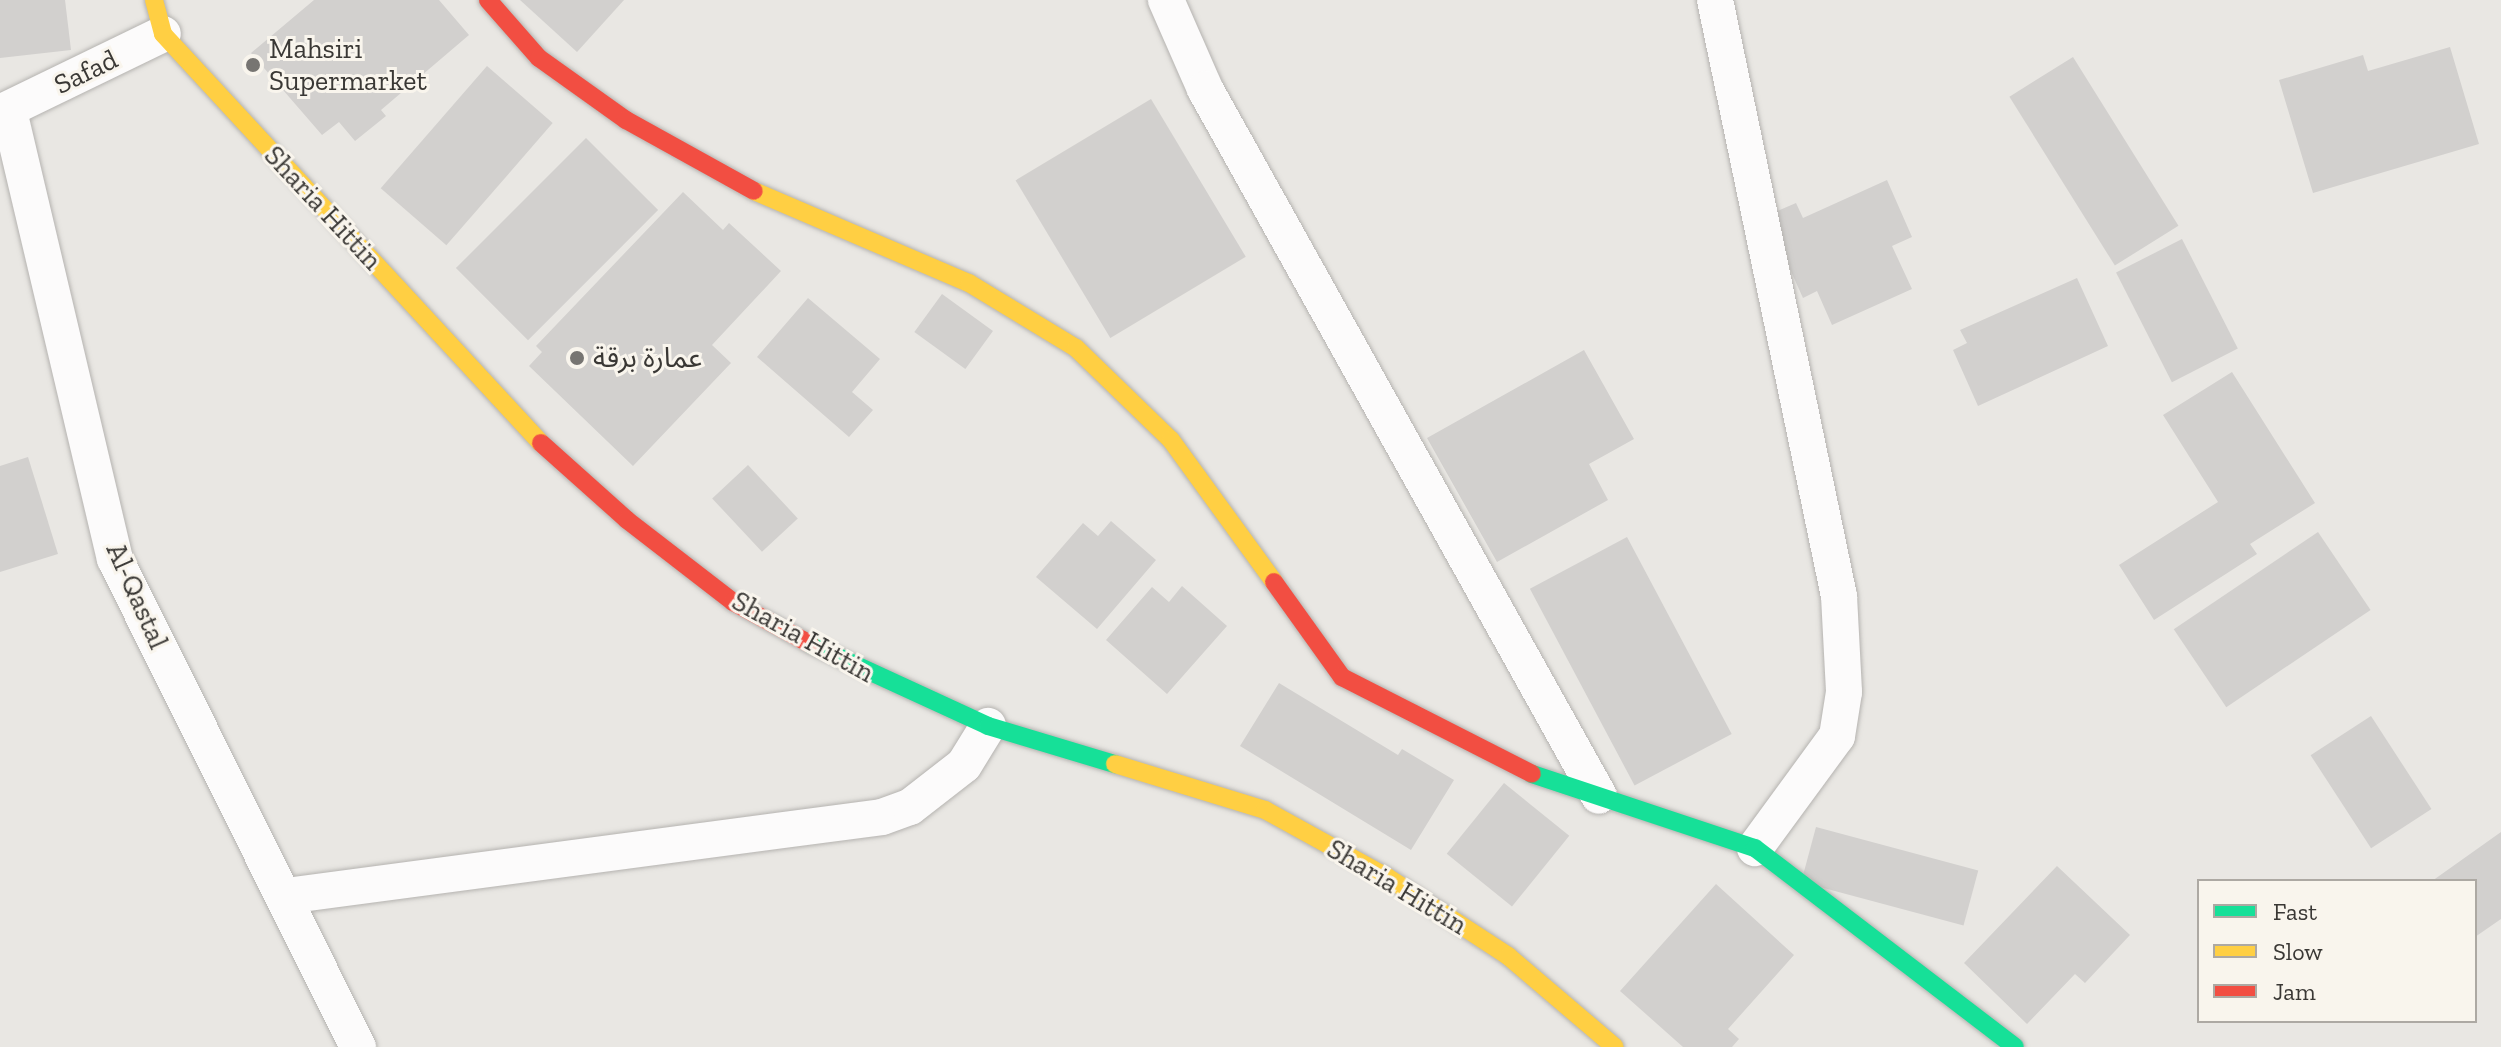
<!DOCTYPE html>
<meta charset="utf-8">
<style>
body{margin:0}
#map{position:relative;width:2501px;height:1047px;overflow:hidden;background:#e9e7e3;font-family:"Zilla Slab","Noto Sans Arabic",serif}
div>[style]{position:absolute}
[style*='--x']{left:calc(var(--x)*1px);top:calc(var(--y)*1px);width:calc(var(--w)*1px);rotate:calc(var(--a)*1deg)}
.building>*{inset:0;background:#d2d0ce;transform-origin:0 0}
.roads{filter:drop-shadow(0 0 2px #b5b3b0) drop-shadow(0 0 2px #b5b3b0)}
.street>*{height:36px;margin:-18px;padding:0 18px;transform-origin:18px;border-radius:18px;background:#fcfbfb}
.fast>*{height:18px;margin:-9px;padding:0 9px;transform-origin:9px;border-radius:9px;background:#16e098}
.slow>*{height:18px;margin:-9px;padding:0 9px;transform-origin:9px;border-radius:9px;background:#ffcf43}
.jam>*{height:18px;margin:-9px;padding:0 9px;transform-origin:9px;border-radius:9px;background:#f24e42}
.dots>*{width:22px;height:22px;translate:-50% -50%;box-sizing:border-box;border:4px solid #f9f5ed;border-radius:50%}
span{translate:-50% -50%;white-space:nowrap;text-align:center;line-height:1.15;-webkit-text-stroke:6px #f9f5ed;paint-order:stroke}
.poi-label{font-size:28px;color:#3a3835}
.left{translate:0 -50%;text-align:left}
.street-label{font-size:28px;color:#3a3835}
.legend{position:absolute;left:2197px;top:879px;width:280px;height:144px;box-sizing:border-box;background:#f9f5ed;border:2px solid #ada9a3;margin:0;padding:10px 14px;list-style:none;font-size:24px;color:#3a3835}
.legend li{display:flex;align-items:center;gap:16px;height:40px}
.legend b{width:40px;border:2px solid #ada9a3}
</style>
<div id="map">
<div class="building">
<div style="clip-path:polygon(0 0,65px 0,71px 50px,0 58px)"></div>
<div style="clip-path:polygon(314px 0,439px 0,469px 35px,381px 110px,386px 116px,355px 141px,339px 122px,322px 135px,251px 53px)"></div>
<div style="clip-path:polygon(520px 0,624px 0,577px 52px)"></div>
<div style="clip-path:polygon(2450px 47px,2479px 144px,2313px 193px,2279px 80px,2363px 55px,2368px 71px)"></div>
<div style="left:2073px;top:57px;width:199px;height:75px;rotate:58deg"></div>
<div style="left:487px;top:66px;width:87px;height:162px;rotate:41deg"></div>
<div style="left:1151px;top:99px;width:184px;height:158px;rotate:59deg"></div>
<div style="left:586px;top:138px;width:102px;height:184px;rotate:45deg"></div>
<div style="clip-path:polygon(1887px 180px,1912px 237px,1892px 246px,1912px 289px,1832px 325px,1817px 291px,1803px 298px,1766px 216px,1796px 203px,1803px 218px)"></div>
<div style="clip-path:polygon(683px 192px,723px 230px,729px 223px,781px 271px,712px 345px,731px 363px,633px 466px,529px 366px,542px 352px,536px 346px)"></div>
<div style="left:2182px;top:239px;width:123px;height:74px;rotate:63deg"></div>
<div style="clip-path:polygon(2077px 278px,2108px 346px,1978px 406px,1953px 350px,1967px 343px,1960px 330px)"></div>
<div style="left:942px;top:294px;width:63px;height:47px;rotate:36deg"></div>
<div style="clip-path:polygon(808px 298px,880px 359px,852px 392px,873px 410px,849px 437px,757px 357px)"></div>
<div style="clip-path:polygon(1584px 350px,1634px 439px,1589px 464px,1608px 500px,1497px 562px,1427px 438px)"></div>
<div style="clip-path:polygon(2232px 372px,2315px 503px,2250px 544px,2257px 554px,2154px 620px,2119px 565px,2218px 502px,2163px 415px)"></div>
<div style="clip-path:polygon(28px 457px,58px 554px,0 572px,0 466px)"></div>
<div style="left:748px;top:465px;width:73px;height:49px;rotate:47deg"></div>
<div style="clip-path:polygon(1111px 521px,1156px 560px,1097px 629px,1036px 577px,1083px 523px,1098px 536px)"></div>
<div style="left:2318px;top:532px;width:94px;height:174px;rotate:56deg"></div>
<div style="left:1627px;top:537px;width:223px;height:110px;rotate:62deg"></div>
<div style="clip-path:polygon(1182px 586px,1227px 626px,1167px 694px,1106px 640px,1152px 587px,1169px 602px)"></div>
<div style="clip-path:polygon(1279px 683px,1398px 755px,1402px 749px,1454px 780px,1411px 850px,1240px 746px)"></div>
<div style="left:2371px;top:716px;width:111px;height:72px;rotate:57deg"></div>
<div style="left:1504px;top:783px;width:84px;height:91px;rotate:39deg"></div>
<div style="left:1816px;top:827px;width:168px;height:57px;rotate:15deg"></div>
<div style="clip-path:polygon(2501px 832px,2501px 919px,2475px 937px,2475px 881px,2432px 881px)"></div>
<div style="clip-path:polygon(2057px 866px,2130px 935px,2085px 983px,2075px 974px,2027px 1024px,1964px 963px)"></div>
<div style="clip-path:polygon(1716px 884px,1794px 955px,1728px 1029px,1739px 1039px,1732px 1047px,1683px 1047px,1620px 991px)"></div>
</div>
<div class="roads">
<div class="street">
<div style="--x:1166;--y:0;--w:97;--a:66.3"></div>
<div style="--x:1205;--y:89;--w:809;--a:60.87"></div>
<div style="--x:1715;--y:0;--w:609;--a:78.25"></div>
<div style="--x:1839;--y:596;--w:96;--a:87"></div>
<div style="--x:1844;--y:692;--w:45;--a:99"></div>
<div style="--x:1837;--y:736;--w:139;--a:126.2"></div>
<div style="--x:9;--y:111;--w:460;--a:76.7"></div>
<div style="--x:115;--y:559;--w:545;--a:63.53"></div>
<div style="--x:0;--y:113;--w:181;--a:-25.9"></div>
<div style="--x:286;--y:896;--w:601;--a:-7.55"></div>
<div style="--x:882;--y:817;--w:30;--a:-20"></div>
<div style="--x:910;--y:807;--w:68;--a:-37.9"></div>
<div style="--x:964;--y:765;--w:46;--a:-58.4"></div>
</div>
<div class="fast">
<div style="--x:810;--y:644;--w:196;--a:24.7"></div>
<div style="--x:988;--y:726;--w:133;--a:16.7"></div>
<div style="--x:1532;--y:774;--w:235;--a:18.4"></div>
<div style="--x:1755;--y:848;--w:327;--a:37.4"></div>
</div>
<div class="slow">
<div style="--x:154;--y:0;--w:35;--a:75"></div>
<div style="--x:163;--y:34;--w:557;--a:47.26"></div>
<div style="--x:754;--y:191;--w:234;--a:23.2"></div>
<div style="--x:969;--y:283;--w:125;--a:31.3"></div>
<div style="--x:1076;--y:348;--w:132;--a:44.1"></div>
<div style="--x:1171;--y:440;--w:175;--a:54"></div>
<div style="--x:1115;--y:764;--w:157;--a:17"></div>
<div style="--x:1265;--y:810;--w:139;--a:28.8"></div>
<div style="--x:1387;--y:877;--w:145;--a:33.1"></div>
<div style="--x:1508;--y:956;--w:140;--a:40.4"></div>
</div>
<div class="jam">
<div style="--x:488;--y:0;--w:77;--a:48.7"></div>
<div style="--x:539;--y:58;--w:107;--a:35.5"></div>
<div style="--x:626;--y:120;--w:146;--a:29"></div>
<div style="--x:541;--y:443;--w:115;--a:41.8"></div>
<div style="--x:627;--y:520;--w:134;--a:37.7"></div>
<div style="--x:733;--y:602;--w:88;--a:28.6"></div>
<div style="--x:1274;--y:582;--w:117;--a:54.4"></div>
<div style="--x:1342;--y:677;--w:213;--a:27"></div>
</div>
</div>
<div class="dots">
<div style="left:253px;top:65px;background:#777572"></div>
<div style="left:577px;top:358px;background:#777572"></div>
</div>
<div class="poi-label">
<span class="left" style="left:269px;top:65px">Mahsiri<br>Supermarket</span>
<span class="left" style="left:593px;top:358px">عمارة برقة</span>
</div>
<div class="street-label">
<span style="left:86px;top:72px;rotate:-26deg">Safad</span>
<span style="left:323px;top:208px;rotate:47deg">Sharia Hittin</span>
<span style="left:137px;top:596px;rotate:66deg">Al-Qastal</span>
<span style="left:803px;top:637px;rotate:29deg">Sharia Hittin</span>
<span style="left:1397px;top:887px;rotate:31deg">Sharia Hittin</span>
</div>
<ul class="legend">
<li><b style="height:10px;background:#16e098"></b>Fast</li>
<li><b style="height:10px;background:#ffcf43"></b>Slow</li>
<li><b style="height:10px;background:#f24e42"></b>Jam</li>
</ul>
</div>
